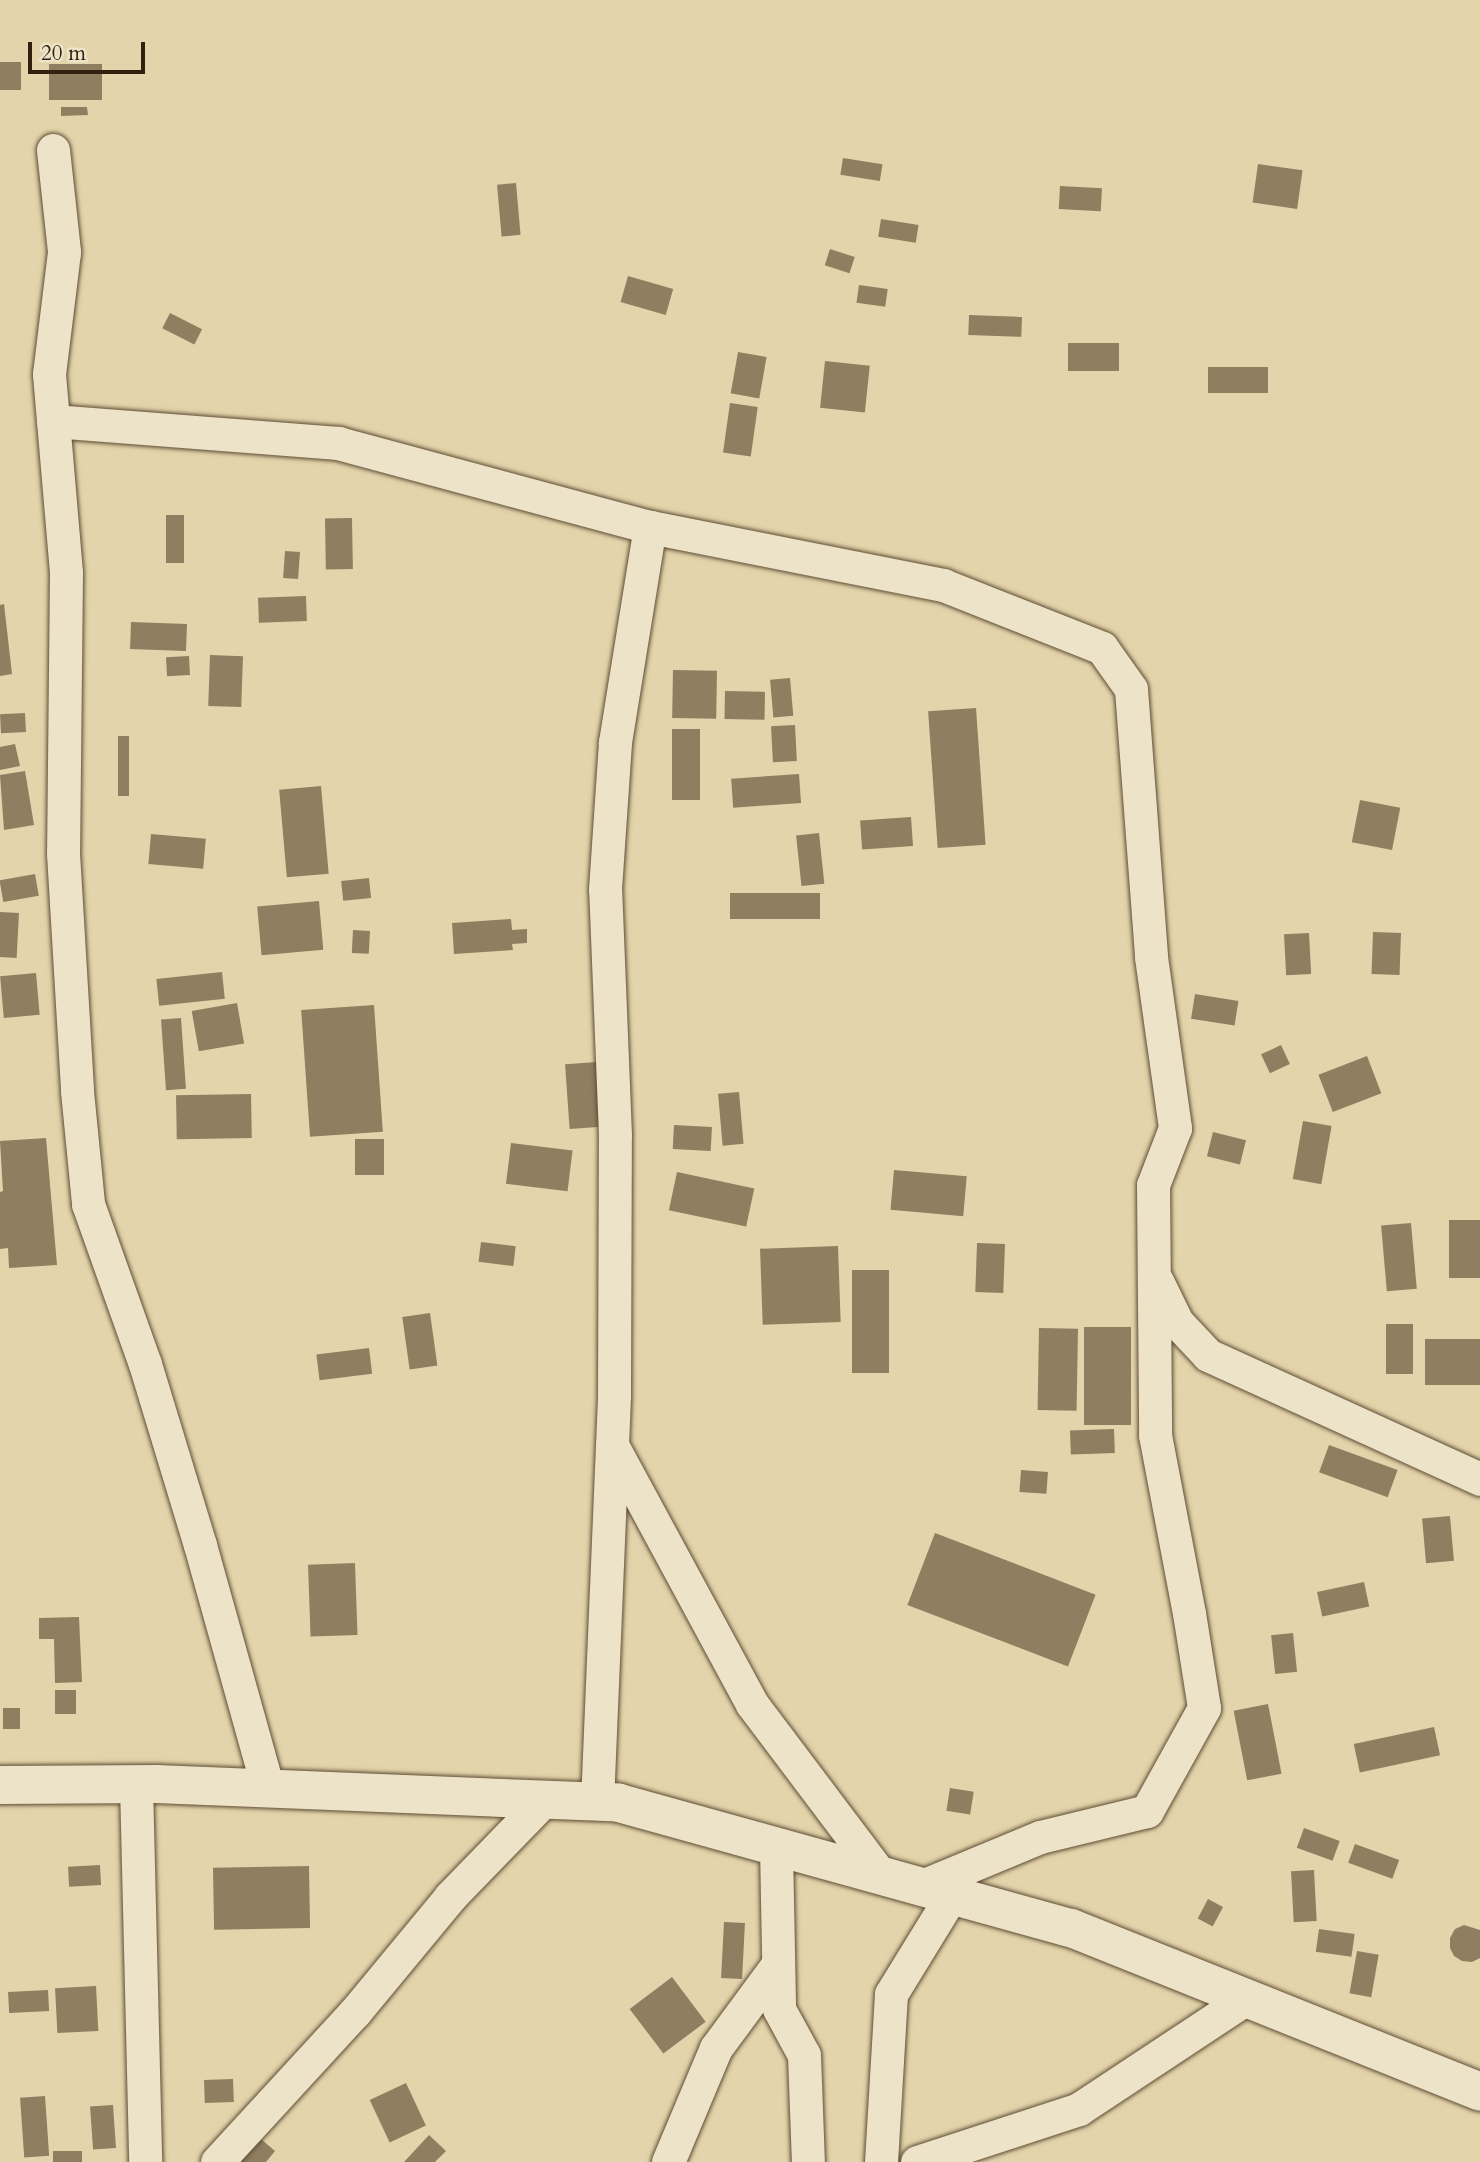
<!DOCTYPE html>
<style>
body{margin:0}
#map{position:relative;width:1480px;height:2162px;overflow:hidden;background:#e4d4ab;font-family:Cardo,serif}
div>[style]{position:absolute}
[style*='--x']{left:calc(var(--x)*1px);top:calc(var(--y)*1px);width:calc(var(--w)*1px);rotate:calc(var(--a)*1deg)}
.building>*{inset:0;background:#8f7e60;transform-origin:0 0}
.roads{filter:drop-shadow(0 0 2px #5e4d35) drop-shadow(0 0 2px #5e4d35)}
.street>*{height:33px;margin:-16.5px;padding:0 16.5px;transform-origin:16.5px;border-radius:16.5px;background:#ede3c8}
.secondary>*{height:38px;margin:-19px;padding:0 19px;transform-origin:19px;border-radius:19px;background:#ede3c8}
span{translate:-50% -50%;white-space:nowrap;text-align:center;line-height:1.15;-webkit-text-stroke:7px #ede3c8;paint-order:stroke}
.scale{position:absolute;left:28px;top:42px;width:117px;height:32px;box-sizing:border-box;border:4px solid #32200e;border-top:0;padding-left:9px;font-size:21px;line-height:24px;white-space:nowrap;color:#32200e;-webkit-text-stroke:5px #ede3c8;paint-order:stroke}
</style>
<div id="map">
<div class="building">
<div style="left:0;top:62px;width:21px;height:28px"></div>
<div style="left:102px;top:64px;width:36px;height:53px;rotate:90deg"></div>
<div style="clip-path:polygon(61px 107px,87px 107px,88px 115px,61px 116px)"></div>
<div style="left:843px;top:158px;width:40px;height:17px;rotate:9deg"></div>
<div style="left:1258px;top:164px;width:45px;height:39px;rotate:8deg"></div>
<div style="left:516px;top:183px;width:52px;height:19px;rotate:85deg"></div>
<div style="left:1060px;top:186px;width:42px;height:23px;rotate:3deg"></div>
<div style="left:881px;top:219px;width:38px;height:18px;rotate:9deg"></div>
<div style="left:830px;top:249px;width:26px;height:17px;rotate:18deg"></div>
<div style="left:628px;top:276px;width:47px;height:27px;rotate:16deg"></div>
<div style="left:859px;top:285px;width:29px;height:18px;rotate:8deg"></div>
<div style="left:170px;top:313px;width:36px;height:17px;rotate:27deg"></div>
<div style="left:969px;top:315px;width:53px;height:20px;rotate:2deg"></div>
<div style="left:1119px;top:343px;width:28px;height:51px;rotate:90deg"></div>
<div style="left:738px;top:352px;width:29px;height:42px;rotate:10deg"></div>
<div style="left:825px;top:361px;width:45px;height:47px;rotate:6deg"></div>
<div style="left:1268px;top:367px;width:26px;height:60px;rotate:90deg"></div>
<div style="left:730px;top:403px;width:28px;height:50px;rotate:8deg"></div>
<div style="left:166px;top:515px;width:18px;height:48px"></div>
<div style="left:352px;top:518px;width:51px;height:27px;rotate:89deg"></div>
<div style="left:285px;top:551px;width:15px;height:27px;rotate:4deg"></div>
<div style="left:306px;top:596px;width:25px;height:48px;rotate:88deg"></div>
<div style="clip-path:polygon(4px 604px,12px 674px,0 676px,0 605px)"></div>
<div style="left:131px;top:622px;width:56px;height:27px;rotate:2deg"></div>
<div style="left:210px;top:655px;width:33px;height:51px;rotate:2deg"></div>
<div style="left:189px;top:656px;width:19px;height:23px;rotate:87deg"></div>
<div style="left:673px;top:670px;width:44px;height:48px;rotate:1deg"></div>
<div style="left:790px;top:678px;width:38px;height:20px;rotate:85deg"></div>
<div style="left:725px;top:691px;width:40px;height:28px;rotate:1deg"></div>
<div style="left:976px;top:708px;width:137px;height:48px;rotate:86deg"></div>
<div style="left:25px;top:713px;width:19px;height:25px;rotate:87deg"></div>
<div style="left:795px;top:725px;width:36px;height:24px;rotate:87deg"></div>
<div style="left:672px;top:729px;width:28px;height:71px"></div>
<div style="left:118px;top:736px;width:11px;height:60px"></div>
<div style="clip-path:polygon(15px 744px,20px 766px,0 770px,0 747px)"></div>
<div style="clip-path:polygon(25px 771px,34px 825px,4px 830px,0 775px)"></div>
<div style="left:799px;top:774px;width:29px;height:68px;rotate:86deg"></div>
<div style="left:321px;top:786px;width:88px;height:42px;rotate:85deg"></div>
<div style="left:1360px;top:800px;width:41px;height:43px;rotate:11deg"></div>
<div style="left:911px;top:817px;width:29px;height:51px;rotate:86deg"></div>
<div style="left:819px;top:833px;width:51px;height:23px;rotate:84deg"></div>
<div style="left:151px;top:834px;width:55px;height:30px;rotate:5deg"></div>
<div style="left:35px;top:874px;width:22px;height:36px;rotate:80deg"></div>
<div style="left:369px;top:878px;width:20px;height:28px;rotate:84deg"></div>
<div style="left:730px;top:893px;width:90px;height:26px"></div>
<div style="left:319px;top:901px;width:49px;height:62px;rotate:85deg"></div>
<div style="left:0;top:912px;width:19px;height:45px;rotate:3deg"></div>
<div style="clip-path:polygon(511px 919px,512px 930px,527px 929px,527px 943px,512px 944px,513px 950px,454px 954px,452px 923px)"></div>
<div style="left:353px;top:930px;width:17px;height:23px;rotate:3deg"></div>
<div style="left:1373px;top:932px;width:28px;height:42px;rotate:2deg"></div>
<div style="left:1309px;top:933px;width:41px;height:25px;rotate:87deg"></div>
<div style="left:222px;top:972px;width:27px;height:66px;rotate:84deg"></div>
<div style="left:36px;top:973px;width:42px;height:36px;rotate:85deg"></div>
<div style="left:1195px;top:994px;width:44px;height:25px;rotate:9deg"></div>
<div style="left:237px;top:1003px;width:41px;height:46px;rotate:80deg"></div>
<div style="left:374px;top:1005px;width:127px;height:73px;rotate:86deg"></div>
<div style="left:181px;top:1018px;width:71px;height:20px;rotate:86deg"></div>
<div style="left:1281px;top:1045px;width:21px;height:22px;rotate:65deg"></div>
<div style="left:1367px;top:1056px;width:40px;height:52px;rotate:69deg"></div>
<div style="left:597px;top:1062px;width:65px;height:32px;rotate:86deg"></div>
<div style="left:739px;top:1092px;width:52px;height:21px;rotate:85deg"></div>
<div style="left:251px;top:1094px;width:44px;height:75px;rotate:89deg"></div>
<div style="left:1303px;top:1121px;width:29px;height:59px;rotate:10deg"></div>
<div style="left:674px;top:1125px;width:38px;height:24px;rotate:3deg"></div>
<div style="left:1213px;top:1132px;width:34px;height:25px;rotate:14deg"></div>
<div style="clip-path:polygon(46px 1138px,57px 1265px,9px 1268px,8px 1248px,0 1249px,0 1192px,3px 1191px,0 1141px)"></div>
<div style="left:355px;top:1139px;width:29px;height:36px"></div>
<div style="left:511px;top:1143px;width:62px;height:41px;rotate:7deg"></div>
<div style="left:894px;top:1170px;width:73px;height:40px;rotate:5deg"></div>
<div style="left:677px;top:1172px;width:79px;height:39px;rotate:12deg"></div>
<div style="left:1480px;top:1220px;width:58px;height:31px;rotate:90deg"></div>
<div style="left:1411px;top:1223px;width:66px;height:30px;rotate:85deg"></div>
<div style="left:481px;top:1242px;width:35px;height:20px;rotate:7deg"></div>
<div style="left:977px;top:1243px;width:28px;height:49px;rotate:2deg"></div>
<div style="left:838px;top:1246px;width:76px;height:78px;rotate:88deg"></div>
<div style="left:852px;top:1270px;width:37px;height:103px"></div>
<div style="left:430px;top:1313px;width:53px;height:28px;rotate:82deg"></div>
<div style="left:1386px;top:1324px;width:27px;height:50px"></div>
<div style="left:1084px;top:1327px;width:47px;height:98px"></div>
<div style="left:1039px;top:1328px;width:39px;height:82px;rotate:1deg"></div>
<div style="left:1480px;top:1339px;width:46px;height:55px;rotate:90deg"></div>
<div style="left:369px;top:1348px;width:26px;height:53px;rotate:83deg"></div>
<div style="left:1114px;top:1429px;width:24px;height:44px;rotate:88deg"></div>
<div style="left:1329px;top:1445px;width:73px;height:29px;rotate:20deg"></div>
<div style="left:1021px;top:1470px;width:27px;height:22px;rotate:4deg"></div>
<div style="left:1450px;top:1516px;width:45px;height:28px;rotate:85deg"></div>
<div style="left:935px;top:1533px;width:172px;height:77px;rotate:21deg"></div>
<div style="left:355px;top:1563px;width:72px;height:47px;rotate:88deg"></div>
<div style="left:1364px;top:1582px;width:25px;height:48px;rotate:78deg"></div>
<div style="clip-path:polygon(79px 1617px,82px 1682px,55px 1683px,54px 1639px,39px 1639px,39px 1618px)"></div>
<div style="left:1293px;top:1633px;width:39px;height:22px;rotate:84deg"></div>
<div style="left:55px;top:1690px;width:21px;height:24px"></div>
<div style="left:1268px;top:1704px;width:71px;height:35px;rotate:79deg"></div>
<div style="left:3px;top:1708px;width:17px;height:21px"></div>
<div style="left:1434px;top:1727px;width:29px;height:82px;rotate:78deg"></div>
<div style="left:950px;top:1788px;width:24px;height:23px;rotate:9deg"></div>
<div style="left:1304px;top:1828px;width:38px;height:21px;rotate:20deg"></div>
<div style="left:1355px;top:1844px;width:47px;height:20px;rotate:20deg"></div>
<div style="left:100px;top:1865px;width:20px;height:32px;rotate:87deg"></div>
<div style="left:309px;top:1866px;width:62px;height:96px;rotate:89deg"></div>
<div style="left:1314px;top:1870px;width:51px;height:23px;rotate:87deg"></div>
<div style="left:1208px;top:1899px;width:17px;height:22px;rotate:28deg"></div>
<div style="left:724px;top:1922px;width:21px;height:56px;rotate:3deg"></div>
<div style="clip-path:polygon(1464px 1925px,1480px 1930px,1480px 1958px,1472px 1962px,1462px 1961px,1454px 1956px,1450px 1948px,1450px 1938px,1455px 1929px)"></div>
<div style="left:1319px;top:1929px;width:36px;height:23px;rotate:8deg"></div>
<div style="left:1357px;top:1951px;width:22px;height:43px;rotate:10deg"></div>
<div style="left:672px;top:1977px;width:56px;height:53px;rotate:53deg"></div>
<div style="left:96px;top:1986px;width:45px;height:41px;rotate:87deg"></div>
<div style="left:48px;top:1990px;width:21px;height:40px;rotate:87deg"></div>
<div style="left:233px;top:2079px;width:23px;height:29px;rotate:88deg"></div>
<div style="left:406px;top:2083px;width:47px;height:40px;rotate:65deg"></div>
<div style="left:45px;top:2096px;width:60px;height:25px;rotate:86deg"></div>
<div style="left:113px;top:2105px;width:43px;height:23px;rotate:86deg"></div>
<div style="clip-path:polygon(255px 2134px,275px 2151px,266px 2162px,233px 2162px)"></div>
<div style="clip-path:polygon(429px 2135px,446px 2151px,435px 2162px,404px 2162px)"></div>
<div style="left:82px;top:2151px;width:11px;height:29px;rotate:90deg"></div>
</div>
<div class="roads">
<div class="street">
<div style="--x:53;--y:150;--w:103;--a:83.8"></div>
<div style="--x:64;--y:252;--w:123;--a:97"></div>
<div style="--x:49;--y:374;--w:200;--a:85.1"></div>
<div style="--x:66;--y:573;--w:280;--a:90.6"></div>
<div style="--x:63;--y:853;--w:238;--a:86.6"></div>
<div style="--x:77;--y:1091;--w:114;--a:84.4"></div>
<div style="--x:88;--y:1204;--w:170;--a:70.4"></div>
<div style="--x:145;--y:1364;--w:189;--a:73.1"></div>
<div style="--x:200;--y:1545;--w:253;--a:74.4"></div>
<div style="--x:53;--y:421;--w:286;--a:4.4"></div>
<div style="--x:338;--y:443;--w:323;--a:15.1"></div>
<div style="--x:650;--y:527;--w:299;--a:11.2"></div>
<div style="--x:943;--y:585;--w:171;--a:21.6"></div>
<div style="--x:1102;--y:648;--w:50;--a:54.7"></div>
<div style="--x:1131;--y:689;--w:269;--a:85.7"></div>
<div style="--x:1151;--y:957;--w:173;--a:82"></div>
<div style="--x:1175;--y:1128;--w:61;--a:111.1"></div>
<div style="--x:1153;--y:1185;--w:250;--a:89.5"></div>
<div style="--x:1155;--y:1435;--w:181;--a:79.2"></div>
<div style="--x:1189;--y:1613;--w:96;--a:81"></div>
<div style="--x:1204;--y:1708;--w:118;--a:119"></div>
<div style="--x:1147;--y:1811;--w:110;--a:166.3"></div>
<div style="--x:1040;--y:1837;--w:131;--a:157.5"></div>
<div style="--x:1157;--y:1281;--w:46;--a:64"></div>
<div style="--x:1177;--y:1322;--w:45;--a:46.8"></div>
<div style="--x:1208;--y:1355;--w:299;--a:24.5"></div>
<div style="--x:612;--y:1445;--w:294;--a:61.6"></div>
<div style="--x:752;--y:1704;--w:214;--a:53"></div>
<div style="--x:136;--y:1784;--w:378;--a:88.6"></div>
<div style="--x:597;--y:1803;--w:407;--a:-87.6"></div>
<div style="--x:614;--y:1396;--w:261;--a:-89.8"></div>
<div style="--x:615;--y:1135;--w:246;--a:-92.3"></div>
<div style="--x:605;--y:889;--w:147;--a:-86.1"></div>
<div style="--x:615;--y:742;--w:218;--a:-80.8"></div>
<div style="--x:776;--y:1847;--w:162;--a:88.9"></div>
<div style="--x:779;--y:2009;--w:52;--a:61.5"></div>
<div style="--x:804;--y:2055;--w:107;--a:87.9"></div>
<div style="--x:217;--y:2162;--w:204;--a:-47.4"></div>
<div style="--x:355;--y:2012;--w:149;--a:-50.4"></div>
<div style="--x:450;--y:1897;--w:135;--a:-45.9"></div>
<div style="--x:668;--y:2162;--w:124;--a:-67.2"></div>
<div style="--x:716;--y:2048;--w:104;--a:-53.6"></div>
<div style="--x:881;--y:2162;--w:168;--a:-86.6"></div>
<div style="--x:891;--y:1994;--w:116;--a:-58.4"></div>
<div style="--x:917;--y:2162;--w:170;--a:-18.1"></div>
<div style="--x:1079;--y:2109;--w:201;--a:-33.5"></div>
</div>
<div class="secondary">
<div style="--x:0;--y:1785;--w:156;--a:-0.4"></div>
<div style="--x:156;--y:1784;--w:463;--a:2.3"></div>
<div style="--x:619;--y:1803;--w:469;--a:15.5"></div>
<div style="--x:1071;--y:1928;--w:441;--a:21.8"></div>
</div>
</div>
<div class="scale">20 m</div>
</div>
